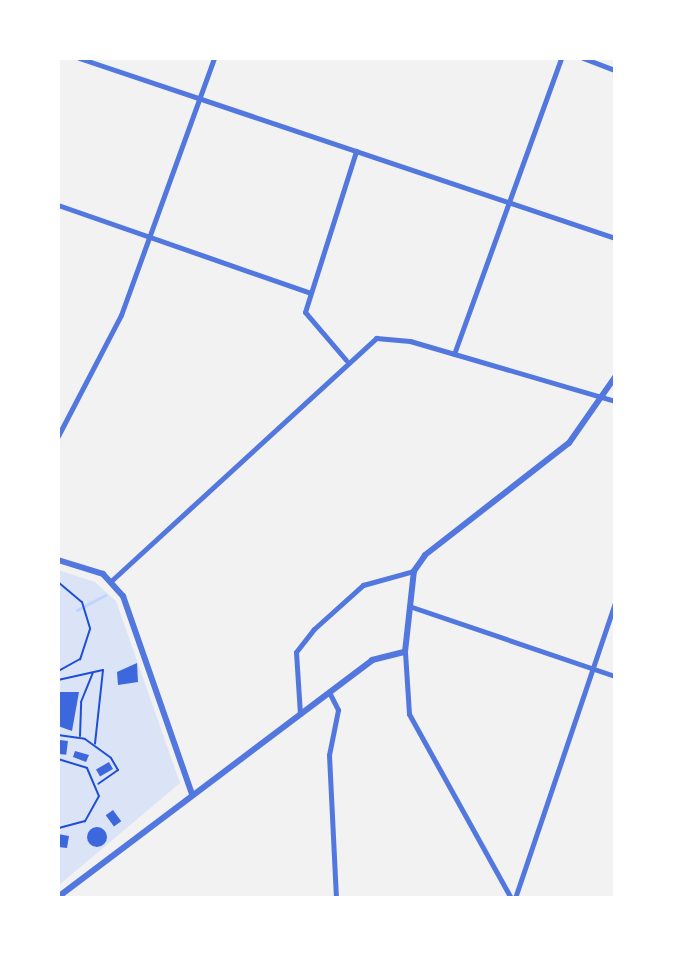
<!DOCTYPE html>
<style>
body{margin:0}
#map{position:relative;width:673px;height:956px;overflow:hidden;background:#f2f2f2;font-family:"Times New Roman",serif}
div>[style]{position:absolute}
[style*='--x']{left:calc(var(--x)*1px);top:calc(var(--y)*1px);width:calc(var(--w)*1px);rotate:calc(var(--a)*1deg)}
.green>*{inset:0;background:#dbe4f7}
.stream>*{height:3px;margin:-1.5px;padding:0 1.5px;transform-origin:1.5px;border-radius:1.5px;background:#bfd3fe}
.building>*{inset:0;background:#3d67dc;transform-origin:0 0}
.round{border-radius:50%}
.path>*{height:2px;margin:-1px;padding:0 1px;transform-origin:1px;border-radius:1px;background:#1d4ed8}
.minor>*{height:5px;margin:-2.5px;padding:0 2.5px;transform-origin:2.5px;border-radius:2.5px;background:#5277de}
.tertiary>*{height:6px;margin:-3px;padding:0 3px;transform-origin:3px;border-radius:3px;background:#5277de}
span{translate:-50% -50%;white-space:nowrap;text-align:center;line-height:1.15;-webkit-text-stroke:7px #fff;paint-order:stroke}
.frame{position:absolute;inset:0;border:60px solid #fff;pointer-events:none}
</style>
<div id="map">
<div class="green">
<div style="clip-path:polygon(58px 570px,95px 582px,116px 601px,180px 783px,58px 886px)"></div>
</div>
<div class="stream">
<div style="--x:77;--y:610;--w:32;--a:-28"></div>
</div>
<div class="building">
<div style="clip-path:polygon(137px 663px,138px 682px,118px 685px,117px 672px)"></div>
<div style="clip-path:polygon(58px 692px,79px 692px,72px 731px,58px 726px)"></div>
<div style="left:60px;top:740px;width:8px;height:14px;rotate:7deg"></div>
<div style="clip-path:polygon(75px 751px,89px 755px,86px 762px,73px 757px)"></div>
<div style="left:109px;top:762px;width:8px;height:15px;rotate:60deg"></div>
<div style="left:113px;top:810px;width:14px;height:9px;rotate:54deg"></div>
<div class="round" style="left:87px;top:827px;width:20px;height:20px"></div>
<div style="clip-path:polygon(58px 834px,69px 836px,67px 848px,58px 847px)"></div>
</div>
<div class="path">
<div style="--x:58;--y:582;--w:31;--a:40"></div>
<div style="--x:82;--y:602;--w:28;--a:73"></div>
<div style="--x:90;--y:629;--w:32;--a:108"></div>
<div style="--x:80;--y:659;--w:25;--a:151"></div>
<div style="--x:58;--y:680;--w:46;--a:-12.5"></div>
<div style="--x:103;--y:670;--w:74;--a:96.2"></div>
<div style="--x:58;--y:735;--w:27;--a:8"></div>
<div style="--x:85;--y:739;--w:32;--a:36"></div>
<div style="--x:111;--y:758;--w:14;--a:60"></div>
<div style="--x:118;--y:770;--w:24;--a:145"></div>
<div style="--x:80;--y:736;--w:34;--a:-88"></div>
<div style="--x:81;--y:702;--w:31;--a:-68"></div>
<div style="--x:58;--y:759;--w:30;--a:17"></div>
<div style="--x:87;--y:768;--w:30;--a:67"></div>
<div style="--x:99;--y:796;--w:29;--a:119"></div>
<div style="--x:85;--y:821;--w:28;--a:165"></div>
</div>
<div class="minor">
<div style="--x:79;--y:58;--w:565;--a:18.56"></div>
<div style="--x:583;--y:58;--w:34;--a:21"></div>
<div style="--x:58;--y:205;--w:265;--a:19.2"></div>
<div style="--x:454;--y:354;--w:315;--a:-70.1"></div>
<div style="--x:346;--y:360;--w:63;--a:-130.5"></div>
<div style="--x:305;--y:312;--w:169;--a:-72.4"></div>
<div style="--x:58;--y:436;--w:136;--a:-62.5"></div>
<div style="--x:121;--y:315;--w:273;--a:-70.1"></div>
<div style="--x:111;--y:581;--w:360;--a:-42.5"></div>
<div style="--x:376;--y:338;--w:34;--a:5"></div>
<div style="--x:410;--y:341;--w:214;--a:16.3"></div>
<div style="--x:409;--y:606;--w:218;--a:18.8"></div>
<div style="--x:405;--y:652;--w:62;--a:86.3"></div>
<div style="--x:409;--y:714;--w:210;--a:61"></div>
<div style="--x:329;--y:692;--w:20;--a:63"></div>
<div style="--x:338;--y:710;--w:46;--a:101.3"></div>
<div style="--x:329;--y:755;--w:143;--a:87.2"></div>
<div style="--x:300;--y:714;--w:62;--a:-93.7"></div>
<div style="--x:296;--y:652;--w:29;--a:-52"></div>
<div style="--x:314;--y:629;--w:66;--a:-41.9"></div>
<div style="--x:363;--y:585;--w:53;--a:-15.4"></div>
<div style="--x:515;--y:898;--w:312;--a:-71.3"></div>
</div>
<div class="tertiary">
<div style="--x:58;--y:560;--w:47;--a:17.3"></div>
<div style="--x:103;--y:574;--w:30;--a:48"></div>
<div style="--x:123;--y:596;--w:210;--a:70.8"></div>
<div style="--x:58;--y:897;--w:393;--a:-37"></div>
<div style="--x:372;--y:660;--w:34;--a:-14"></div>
<div style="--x:405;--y:652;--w:81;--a:-83.7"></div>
<div style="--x:414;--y:571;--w:19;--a:-55"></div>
<div style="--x:425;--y:555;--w:182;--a:-37.9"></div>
<div style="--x:569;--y:443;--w:80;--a:-55.1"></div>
</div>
<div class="frame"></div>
</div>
